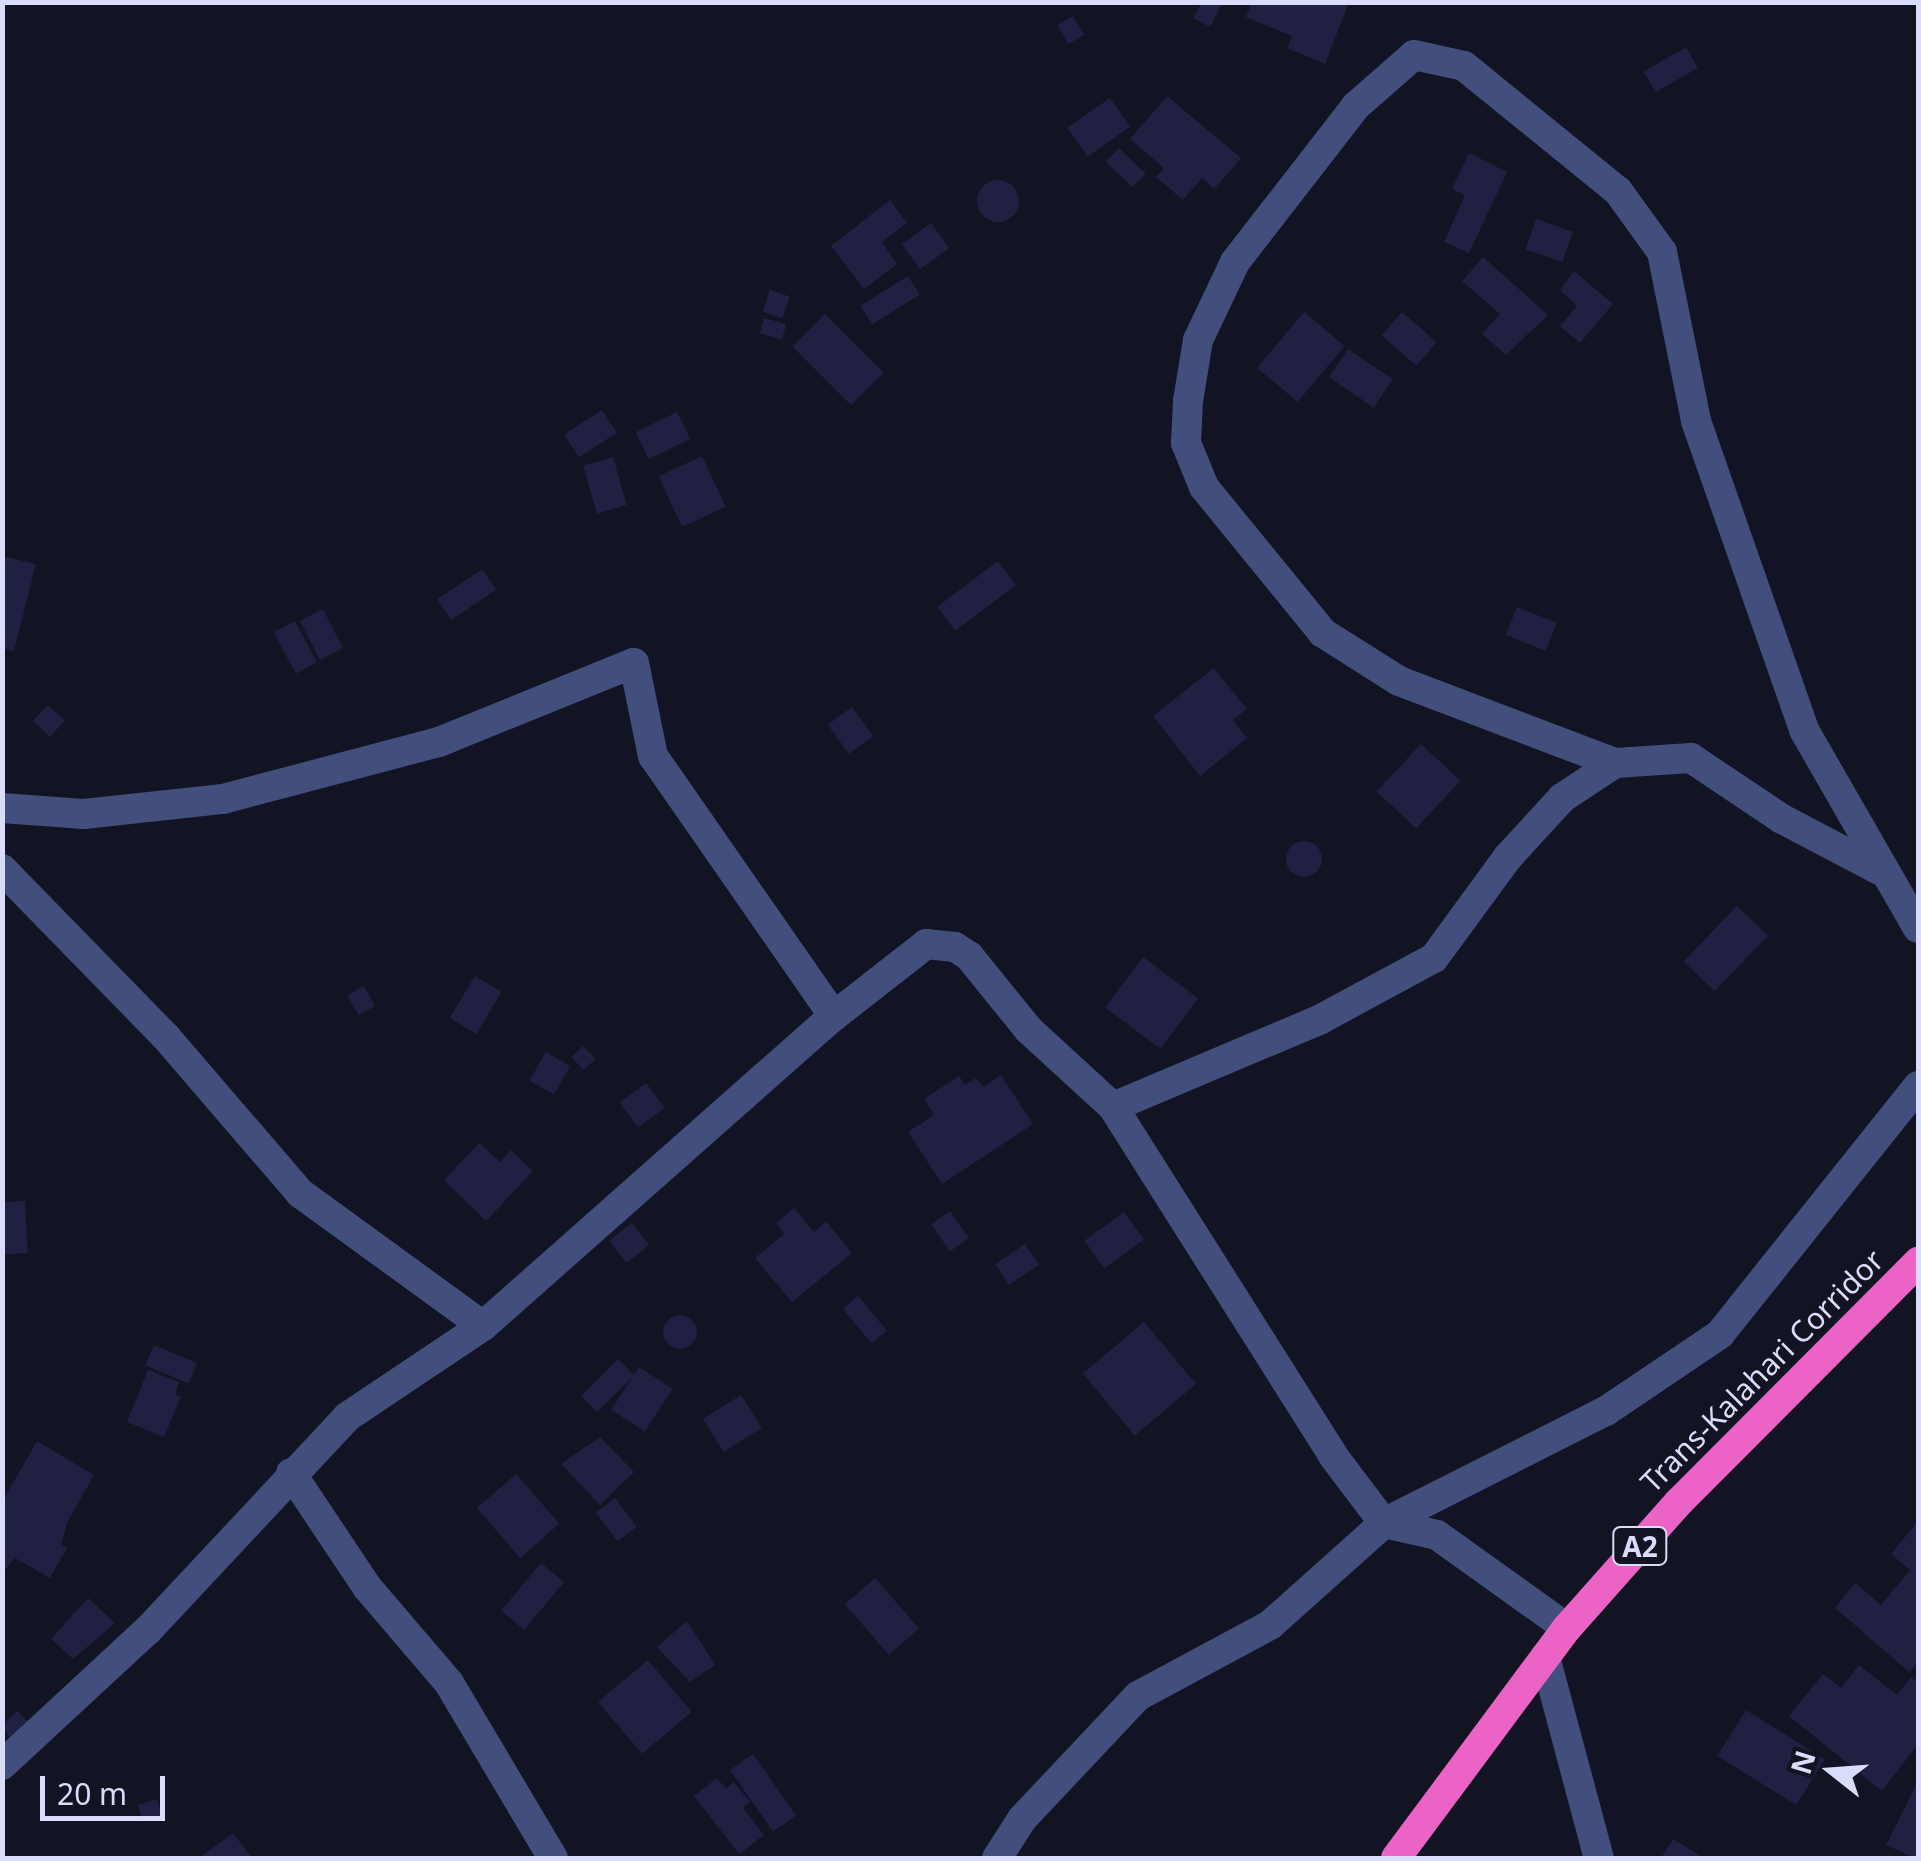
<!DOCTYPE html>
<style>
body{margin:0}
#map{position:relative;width:1921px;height:1861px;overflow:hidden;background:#121323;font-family:"Noto Sans",sans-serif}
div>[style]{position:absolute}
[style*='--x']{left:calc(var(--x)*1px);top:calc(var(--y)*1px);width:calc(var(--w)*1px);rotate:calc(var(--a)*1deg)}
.building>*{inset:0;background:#202142;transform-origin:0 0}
.round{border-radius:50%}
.minor>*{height:30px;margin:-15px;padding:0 15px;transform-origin:15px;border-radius:15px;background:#424e7c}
.highway>*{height:30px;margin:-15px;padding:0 15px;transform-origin:15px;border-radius:15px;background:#eb63c5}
span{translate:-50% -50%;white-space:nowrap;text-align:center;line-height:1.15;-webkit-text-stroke:8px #121323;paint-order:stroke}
.shield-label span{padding:2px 8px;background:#121323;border:2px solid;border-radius:8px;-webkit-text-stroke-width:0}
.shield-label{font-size:28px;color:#d9ddfa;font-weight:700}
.street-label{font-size:30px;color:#d9ddfa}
.frame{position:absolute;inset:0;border:5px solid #d9ddfa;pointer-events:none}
.north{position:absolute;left:1781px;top:1721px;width:100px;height:100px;-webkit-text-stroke:8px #121323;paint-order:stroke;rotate:287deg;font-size:28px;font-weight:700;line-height:40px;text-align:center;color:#d9ddfa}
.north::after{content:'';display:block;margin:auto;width:35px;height:45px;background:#d9ddfa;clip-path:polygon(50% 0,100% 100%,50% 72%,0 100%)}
.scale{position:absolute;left:40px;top:1776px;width:125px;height:45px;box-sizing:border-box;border:5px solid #d9ddfa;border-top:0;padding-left:12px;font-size:30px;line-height:35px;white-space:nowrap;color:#d9ddfa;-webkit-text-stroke:8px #121323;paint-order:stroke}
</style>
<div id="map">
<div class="building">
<div style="clip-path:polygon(1202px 2px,1223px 2px,1210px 27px,1193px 18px)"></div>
<div style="clip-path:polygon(1252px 2px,1349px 2px,1325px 64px,1287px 48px,1292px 36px,1246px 17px)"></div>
<div style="left:1073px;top:16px;width:22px;height:18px;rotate:60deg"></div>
<div style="left:1686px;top:47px;width:24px;height:49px;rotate:60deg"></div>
<div style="clip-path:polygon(1167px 96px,1241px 158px,1214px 189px,1202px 178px,1183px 200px,1156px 177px,1164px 168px,1130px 139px)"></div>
<div style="left:1110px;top:98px;width:35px;height:52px;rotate:55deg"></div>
<div style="left:1119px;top:148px;width:37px;height:19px;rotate:44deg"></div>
<div style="clip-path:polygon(1469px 153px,1507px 172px,1469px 253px,1444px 242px,1465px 195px,1452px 189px)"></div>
<div class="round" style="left:977px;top:180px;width:42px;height:42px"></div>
<div style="clip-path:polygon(890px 200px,907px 223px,882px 242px,897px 264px,864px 289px,831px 246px)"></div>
<div style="left:1536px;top:219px;width:39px;height:32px;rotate:19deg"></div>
<div style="left:931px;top:223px;width:31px;height:36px;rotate:54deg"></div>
<div style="clip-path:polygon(1483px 257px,1548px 315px,1506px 355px,1482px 334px,1500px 314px,1462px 281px)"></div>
<div style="clip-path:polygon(1574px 271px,1613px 304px,1580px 343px,1560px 326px,1577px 306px,1560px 290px)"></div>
<div style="left:908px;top:276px;width:22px;height:56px;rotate:58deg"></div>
<div style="left:770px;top:290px;width:21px;height:23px;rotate:19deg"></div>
<div style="left:1304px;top:312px;width:53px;height:73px;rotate:40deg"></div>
<div style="left:1402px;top:312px;width:46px;height:31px;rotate:41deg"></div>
<div style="left:825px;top:314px;width:83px;height:46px;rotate:45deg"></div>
<div style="left:764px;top:318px;width:23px;height:16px;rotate:15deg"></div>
<div style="left:1348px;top:349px;width:54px;height:34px;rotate:34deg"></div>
<div style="left:602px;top:410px;width:27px;height:45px;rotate:57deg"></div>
<div style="left:677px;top:412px;width:30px;height:46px;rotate:64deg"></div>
<div style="left:702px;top:456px;width:56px;height:48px;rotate:65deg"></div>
<div style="left:613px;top:457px;width:50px;height:31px;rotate:74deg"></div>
<div style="clip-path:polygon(2px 556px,36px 564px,14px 651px,2px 648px)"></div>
<div style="left:998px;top:561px;width:30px;height:76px;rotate:53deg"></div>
<div style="left:482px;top:569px;width:25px;height:54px;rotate:56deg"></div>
<div style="left:1517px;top:607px;width:43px;height:30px;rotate:22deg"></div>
<div style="left:323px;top:609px;width:44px;height:26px;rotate:63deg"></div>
<div style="left:295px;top:621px;width:47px;height:24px;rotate:62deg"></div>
<div style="clip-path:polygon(1214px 668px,1247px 709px,1233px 720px,1247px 738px,1200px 776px,1153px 716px)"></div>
<div style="left:48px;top:705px;width:23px;height:22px;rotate:43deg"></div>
<div style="left:852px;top:707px;width:36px;height:30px;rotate:54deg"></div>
<div style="left:1421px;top:744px;width:54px;height:65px;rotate:43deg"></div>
<div class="round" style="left:1286px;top:841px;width:36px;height:36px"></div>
<div style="left:1737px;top:906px;width:43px;height:77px;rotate:44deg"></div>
<div style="left:1143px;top:957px;width:69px;height:63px;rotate:37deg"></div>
<div style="left:475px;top:976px;width:31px;height:49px;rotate:31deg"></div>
<div style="left:364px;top:986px;width:23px;height:19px;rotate:61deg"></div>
<div style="left:583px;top:1046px;width:18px;height:16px;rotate:47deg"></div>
<div style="left:546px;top:1052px;width:28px;height:33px;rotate:30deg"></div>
<div style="clip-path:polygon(1001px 1075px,1033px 1124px,942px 1184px,908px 1132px,934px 1115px,924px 1099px,959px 1076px,965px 1085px,976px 1078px,983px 1087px)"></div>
<div style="left:646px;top:1083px;width:31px;height:33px;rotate:53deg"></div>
<div style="clip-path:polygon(479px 1143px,500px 1162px,511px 1150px,533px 1171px,486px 1221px,444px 1180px)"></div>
<div style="left:25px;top:1201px;width:52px;height:23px;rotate:87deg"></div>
<div style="clip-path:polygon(794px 1208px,814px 1232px,826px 1221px,852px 1253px,792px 1302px,755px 1258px,784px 1234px,776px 1223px)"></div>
<div style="left:950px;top:1211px;width:33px;height:23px;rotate:55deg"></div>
<div style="left:1124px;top:1212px;width:34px;height:49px;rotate:54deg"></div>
<div style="left:632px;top:1223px;width:28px;height:29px;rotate:52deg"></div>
<div style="left:1025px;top:1244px;width:25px;height:36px;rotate:56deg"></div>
<div style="left:858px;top:1296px;width:45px;height:20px;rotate:50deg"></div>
<div class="round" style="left:663px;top:1315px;width:34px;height:34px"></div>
<div style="left:1144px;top:1322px;width:81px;height:80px;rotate:50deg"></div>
<div style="left:154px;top:1345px;width:47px;height:22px;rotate:23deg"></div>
<div style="left:618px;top:1359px;width:23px;height:52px;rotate:45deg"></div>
<div style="left:639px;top:1367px;width:40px;height:51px;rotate:33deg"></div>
<div style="clip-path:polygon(148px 1370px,179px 1382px,175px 1394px,181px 1397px,164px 1437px,127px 1422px)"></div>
<div style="left:741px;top:1395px;width:39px;height:45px;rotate:58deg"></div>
<div style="clip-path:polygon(600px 1437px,634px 1472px,600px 1505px,561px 1464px)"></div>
<div style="clip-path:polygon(37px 1441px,94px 1475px,68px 1521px,61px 1544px,67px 1548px,50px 1578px,15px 1558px,2px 1573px,2px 1502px)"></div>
<div style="left:516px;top:1474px;width:66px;height:52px;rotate:49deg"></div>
<div style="left:615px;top:1498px;width:36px;height:24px;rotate:53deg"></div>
<div style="clip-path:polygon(1918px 1521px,1918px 1662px,1909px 1672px,1835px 1608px,1855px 1583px,1881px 1605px,1910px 1570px,1891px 1554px)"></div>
<div style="left:541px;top:1563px;width:30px;height:62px;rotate:40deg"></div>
<div style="left:875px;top:1578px;width:67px;height:40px;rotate:49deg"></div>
<div style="clip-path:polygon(88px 1598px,115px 1623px,73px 1659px,51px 1639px)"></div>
<div style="clip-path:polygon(687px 1621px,715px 1665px,690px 1682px,657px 1647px)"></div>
<div style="left:648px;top:1660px;width:68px;height:65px;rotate:50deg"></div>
<div style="clip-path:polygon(1859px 1665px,1897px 1695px,1911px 1677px,1918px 1683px,1918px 1744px,1882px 1791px,1789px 1716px,1823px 1674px,1841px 1688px)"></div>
<div style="left:1746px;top:1710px;width:93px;height:54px;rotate:32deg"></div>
<div style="clip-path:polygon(17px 1711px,34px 1728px,15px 1747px,2px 1725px)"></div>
<div style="left:753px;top:1754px;width:75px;height:28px;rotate:55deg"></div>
<div style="clip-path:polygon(717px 1778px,726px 1789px,734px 1782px,750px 1802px,743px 1808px,764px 1835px,739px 1854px,694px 1796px)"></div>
<div style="clip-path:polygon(1918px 1781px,1918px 1855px,1915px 1858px,1886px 1845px)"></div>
<div style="left:157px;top:1799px;width:18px;height:20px;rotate:74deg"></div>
<div style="clip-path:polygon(233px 1833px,252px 1858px,199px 1858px)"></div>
<div style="clip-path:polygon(1673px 1839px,1704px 1858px,1661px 1858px)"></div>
</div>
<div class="minor">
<div style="--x:2;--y:808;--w:82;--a:4.2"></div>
<div style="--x:84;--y:814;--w:140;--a:-6.2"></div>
<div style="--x:223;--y:799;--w:223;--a:-14.8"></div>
<div style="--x:439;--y:742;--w:210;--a:-22.1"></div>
<div style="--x:634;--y:663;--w:95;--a:78.5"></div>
<div style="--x:653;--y:756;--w:317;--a:55.2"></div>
<div style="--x:2;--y:869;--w:235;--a:45.7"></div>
<div style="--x:166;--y:1037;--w:206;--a:49.3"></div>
<div style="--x:300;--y:1193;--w:226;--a:36"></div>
<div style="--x:1885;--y:873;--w:116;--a:-152.3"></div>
<div style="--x:1782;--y:819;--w:110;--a:-146.2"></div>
<div style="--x:1691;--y:758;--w:76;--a:176.2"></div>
<div style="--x:1615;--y:763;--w:231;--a:-159.2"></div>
<div style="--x:1399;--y:681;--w:90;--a:-147.7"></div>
<div style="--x:1323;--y:633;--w:188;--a:-129.2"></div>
<div style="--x:1204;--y:487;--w:48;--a:-112.2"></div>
<div style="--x:1186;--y:443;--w:42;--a:-87.3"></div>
<div style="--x:1188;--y:401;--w:62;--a:-80.7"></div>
<div style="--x:1198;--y:340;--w:86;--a:-64.6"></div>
<div style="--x:1235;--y:262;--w:197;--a:-52.2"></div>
<div style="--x:1356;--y:106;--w:77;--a:-41.3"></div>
<div style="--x:1414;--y:55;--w:51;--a:12.4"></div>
<div style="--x:1464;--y:66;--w:198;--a:39.1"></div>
<div style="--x:1618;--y:191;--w:75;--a:54.2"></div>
<div style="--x:1662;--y:252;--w:172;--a:78.6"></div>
<div style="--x:1696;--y:421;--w:327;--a:70.7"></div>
<div style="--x:1804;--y:730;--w:228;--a:60.1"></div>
<div style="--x:1113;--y:1107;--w:226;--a:-22.9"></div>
<div style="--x:1321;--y:1019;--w:128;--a:-28.4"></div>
<div style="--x:1434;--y:958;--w:125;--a:-53.8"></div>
<div style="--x:1508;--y:857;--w:80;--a:-47.5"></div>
<div style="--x:1562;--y:798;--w:64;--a:-33.4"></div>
<div style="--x:291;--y:1473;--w:137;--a:56.3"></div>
<div style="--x:367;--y:1587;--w:126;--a:49.5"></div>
<div style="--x:449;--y:1683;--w:204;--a:59.3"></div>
<div style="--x:1545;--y:1657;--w:208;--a:75"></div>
<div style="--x:2;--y:1765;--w:199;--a:-42.8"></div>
<div style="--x:148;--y:1630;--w:291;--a:-46.9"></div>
<div style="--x:347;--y:1417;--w:164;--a:-33.8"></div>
<div style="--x:483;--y:1326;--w:468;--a:-41.5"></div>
<div style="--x:834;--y:1016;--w:117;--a:-38"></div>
<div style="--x:926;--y:944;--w:29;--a:6"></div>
<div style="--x:955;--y:947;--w:17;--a:33"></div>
<div style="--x:969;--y:956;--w:95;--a:51"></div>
<div style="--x:1029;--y:1030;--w:114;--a:42.5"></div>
<div style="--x:1113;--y:1107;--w:414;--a:57.7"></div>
<div style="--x:1334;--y:1457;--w:83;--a:52.9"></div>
<div style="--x:1384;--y:1523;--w:54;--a:12.8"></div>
<div style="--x:1437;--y:1535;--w:160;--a:35.6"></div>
<div style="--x:997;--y:1858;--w:46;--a:-57.3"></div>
<div style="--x:1022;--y:1819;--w:169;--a:-46.7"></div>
<div style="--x:1138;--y:1696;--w:150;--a:-28.3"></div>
<div style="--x:1270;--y:1625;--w:153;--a:-41.8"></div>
<div style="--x:1384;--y:1523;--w:249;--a:-26.8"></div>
<div style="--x:1606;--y:1411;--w:138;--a:-34"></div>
<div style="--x:1720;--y:1334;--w:317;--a:-51.4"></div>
</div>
<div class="highway">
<div style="--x:1396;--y:1858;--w:287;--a:-53.4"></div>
<div style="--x:1567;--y:1628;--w:169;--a:-48.4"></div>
<div style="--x:1679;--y:1502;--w:339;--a:-45.1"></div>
</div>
<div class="shield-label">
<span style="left:1640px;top:1546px">A2</span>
</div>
<div class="street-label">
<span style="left:1762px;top:1371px;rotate:-45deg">Trans-Kalahari Corridor</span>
</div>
<div class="frame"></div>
<div class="north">N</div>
<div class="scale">20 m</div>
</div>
